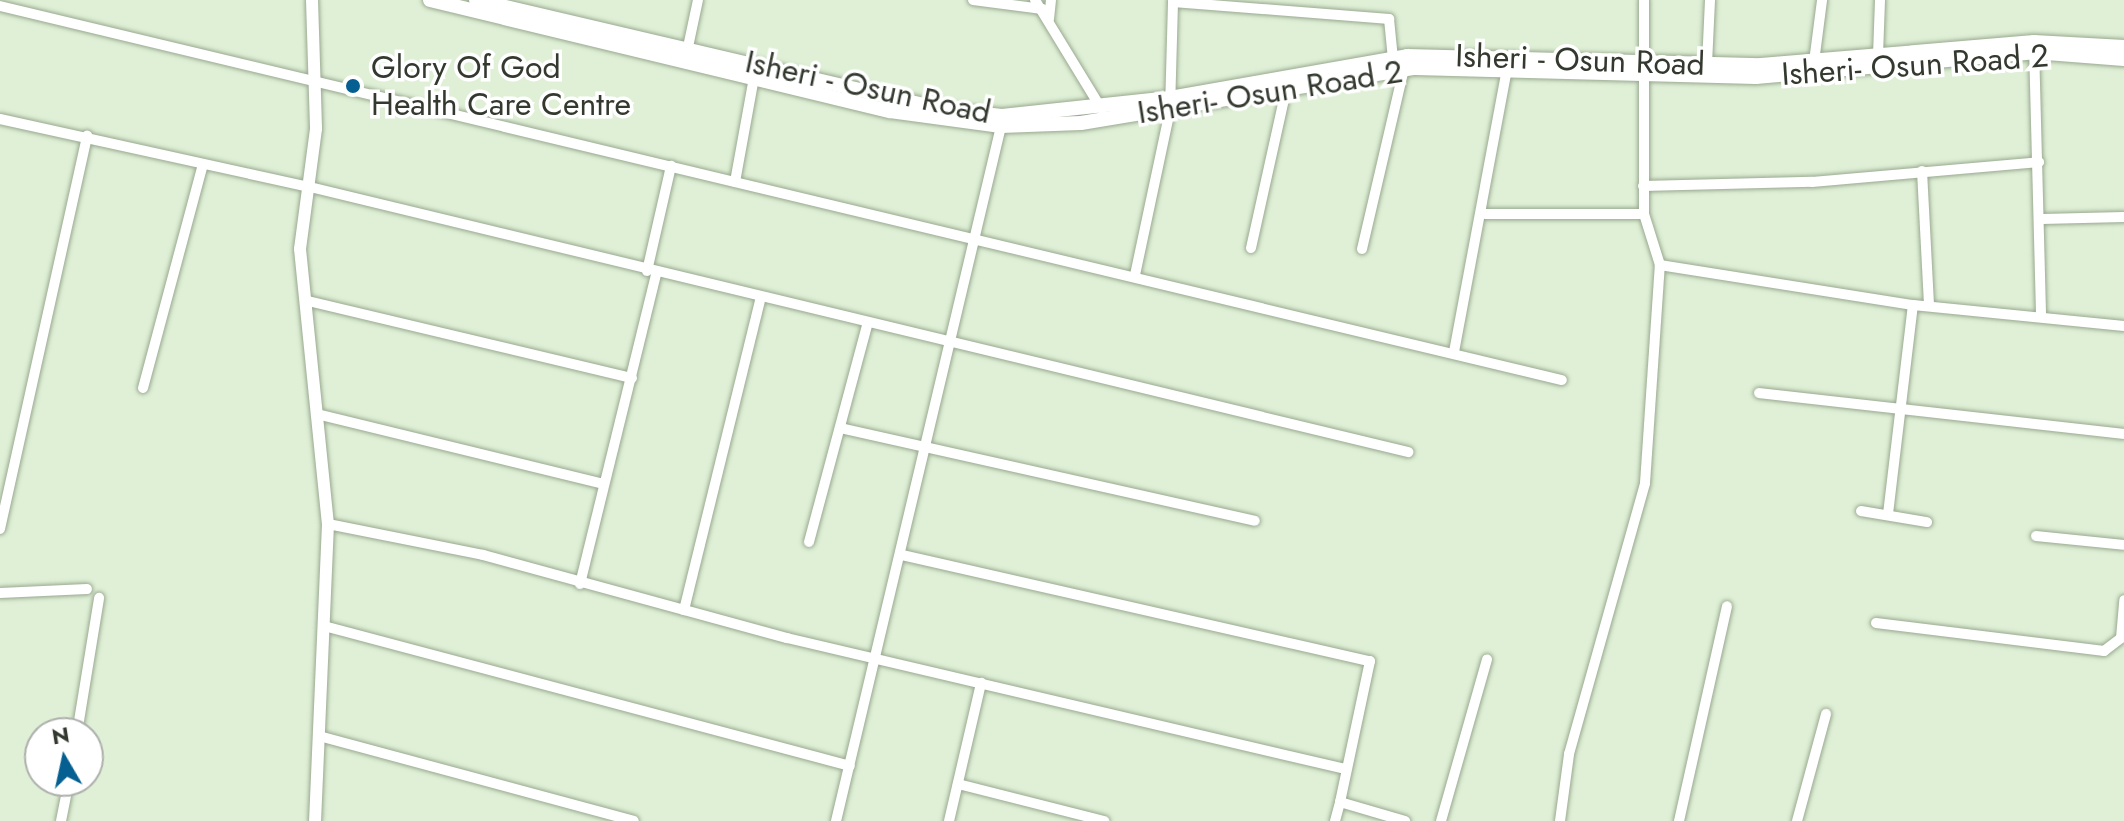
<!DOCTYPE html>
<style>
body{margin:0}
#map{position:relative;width:2124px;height:821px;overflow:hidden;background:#dff0d6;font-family:Jost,sans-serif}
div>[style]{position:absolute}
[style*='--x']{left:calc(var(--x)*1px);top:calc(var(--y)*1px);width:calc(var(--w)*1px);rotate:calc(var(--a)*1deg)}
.roads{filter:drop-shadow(0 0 2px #99a991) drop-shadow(0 0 2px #99a991)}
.minor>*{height:10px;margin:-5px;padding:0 5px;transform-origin:5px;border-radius:5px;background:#fff}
.tertiary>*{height:12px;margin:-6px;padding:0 6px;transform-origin:6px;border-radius:6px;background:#fff}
.secondary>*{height:14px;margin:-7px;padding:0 7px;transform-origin:7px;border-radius:7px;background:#fff}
.dots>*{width:22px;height:22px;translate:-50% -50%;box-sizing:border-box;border:4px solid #fff;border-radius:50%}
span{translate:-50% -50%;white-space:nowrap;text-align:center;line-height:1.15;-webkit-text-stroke:7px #fff;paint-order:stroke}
.street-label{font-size:32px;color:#33392f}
.poi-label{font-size:32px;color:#33392f}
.left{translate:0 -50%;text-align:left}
.north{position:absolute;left:24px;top:717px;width:80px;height:80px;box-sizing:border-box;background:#fff;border:2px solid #adb0ac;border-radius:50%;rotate:351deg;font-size:22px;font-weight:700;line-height:32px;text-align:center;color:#33392f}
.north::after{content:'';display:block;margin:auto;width:28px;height:36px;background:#056091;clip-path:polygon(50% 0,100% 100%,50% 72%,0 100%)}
</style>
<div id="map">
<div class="roads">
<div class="minor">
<div style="--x:973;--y:0;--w:70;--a:7.4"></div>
<div style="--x:1035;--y:0;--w:127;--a:58.6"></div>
<div style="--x:1644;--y:0;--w:214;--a:90"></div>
<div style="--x:1644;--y:214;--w:53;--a:72.6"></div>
<div style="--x:1660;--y:265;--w:256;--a:9"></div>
<div style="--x:1913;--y:305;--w:212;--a:5.7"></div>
<div style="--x:1173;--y:2;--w:217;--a:4.5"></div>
<div style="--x:1389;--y:19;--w:40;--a:84.3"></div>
<div style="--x:0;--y:6;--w:1606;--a:13.47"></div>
<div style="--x:1049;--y:19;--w:19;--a:-84"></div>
<div style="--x:2034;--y:46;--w:270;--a:88.5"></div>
<div style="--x:688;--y:47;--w:48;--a:-78"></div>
<div style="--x:1878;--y:55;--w:55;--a:-87.9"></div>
<div style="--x:1814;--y:62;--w:63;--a:-82.6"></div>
<div style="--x:1707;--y:64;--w:64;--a:-87.3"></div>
<div style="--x:0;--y:119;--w:317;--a:12.4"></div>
<div style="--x:310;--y:187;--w:1130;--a:13.57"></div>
<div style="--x:1922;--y:171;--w:134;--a:87"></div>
<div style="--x:735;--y:182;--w:107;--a:-79.7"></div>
<div style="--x:1643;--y:186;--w:169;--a:-1.4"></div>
<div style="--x:1812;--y:182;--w:228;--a:-5"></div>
<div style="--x:1485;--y:214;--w:159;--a:0"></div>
<div style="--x:2042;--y:219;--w:82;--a:-1.4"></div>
<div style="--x:1251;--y:248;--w:162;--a:-77.5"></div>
<div style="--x:1362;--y:249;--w:185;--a:-76.9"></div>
<div style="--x:647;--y:271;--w:108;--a:-77.1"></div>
<div style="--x:1135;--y:275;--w:169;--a:-78"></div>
<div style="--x:1170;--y:110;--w:110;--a:-88.4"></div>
<div style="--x:308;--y:301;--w:333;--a:13.4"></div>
<div style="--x:1454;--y:352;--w:287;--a:-79.4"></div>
<div style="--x:143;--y:388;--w:228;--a:-75"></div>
<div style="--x:1759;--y:393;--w:367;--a:6.4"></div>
<div style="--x:317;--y:414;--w:295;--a:13.7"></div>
<div style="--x:840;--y:428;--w:425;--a:12.6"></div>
<div style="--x:1861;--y:511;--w:67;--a:9.5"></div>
<div style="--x:1888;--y:514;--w:210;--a:-83.2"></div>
<div style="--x:328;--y:524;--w:158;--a:11.3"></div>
<div style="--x:483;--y:555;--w:315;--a:15.3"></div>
<div style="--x:787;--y:638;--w:573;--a:13.21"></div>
<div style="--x:0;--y:529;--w:403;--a:-77.5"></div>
<div style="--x:2036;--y:536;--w:88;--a:5.8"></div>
<div style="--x:809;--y:542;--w:225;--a:-75"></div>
<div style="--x:902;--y:555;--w:480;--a:12.8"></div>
<div style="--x:1370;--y:661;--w:144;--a:102"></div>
<div style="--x:1340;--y:802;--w:68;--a:16.3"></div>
<div style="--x:580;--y:584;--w:318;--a:-76.2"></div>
<div style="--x:0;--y:593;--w:87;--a:-2.6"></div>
<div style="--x:684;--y:610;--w:318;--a:-76.2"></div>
<div style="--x:1876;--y:623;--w:230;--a:7"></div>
<div style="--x:2104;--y:651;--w:21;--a:-37"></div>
<div style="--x:2121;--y:638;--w:38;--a:-85"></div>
<div style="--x:324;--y:626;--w:544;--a:14.9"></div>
<div style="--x:77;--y:733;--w:137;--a:-80.7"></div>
<div style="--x:319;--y:736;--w:326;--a:15.1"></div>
<div style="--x:958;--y:784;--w:151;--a:14.2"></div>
<div style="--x:61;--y:821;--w:41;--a:-78.7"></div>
<div style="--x:836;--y:821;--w:714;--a:-76.64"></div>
<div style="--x:949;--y:821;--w:142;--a:-76.9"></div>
<div style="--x:1335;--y:821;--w:20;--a:-75"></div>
<div style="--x:1441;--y:821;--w:168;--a:-74.1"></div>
<div style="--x:1560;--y:821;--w:68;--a:-82.3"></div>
<div style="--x:1569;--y:754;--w:281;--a:-74.3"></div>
<div style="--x:1645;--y:483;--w:219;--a:-86.1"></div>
<div style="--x:1679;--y:821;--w:220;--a:-77.4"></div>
<div style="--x:1797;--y:821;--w:111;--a:-74.8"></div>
</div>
<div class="tertiary">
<div style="--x:312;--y:0;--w:129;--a:88.2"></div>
<div style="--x:316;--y:129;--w:121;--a:97.6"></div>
<div style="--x:300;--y:249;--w:276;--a:84.2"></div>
<div style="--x:328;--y:524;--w:297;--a:92.5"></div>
</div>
<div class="secondary">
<div style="--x:430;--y:0;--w:473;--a:13.6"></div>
<div style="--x:890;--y:111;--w:112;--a:7.7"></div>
<div style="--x:1001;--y:126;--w:80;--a:-2.1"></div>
<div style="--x:1081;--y:123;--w:338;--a:-9.4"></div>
<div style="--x:1415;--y:68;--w:341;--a:1.5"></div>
<div style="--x:1756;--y:77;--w:279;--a:-5.1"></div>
<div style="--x:2034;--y:52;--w:90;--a:4.4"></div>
<div style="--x:476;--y:0;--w:483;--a:13.2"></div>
<div style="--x:946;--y:110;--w:56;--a:6.1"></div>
<div style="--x:1002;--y:116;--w:169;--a:-6.1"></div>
<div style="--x:1170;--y:98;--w:241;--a:-10"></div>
<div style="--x:1407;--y:56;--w:354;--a:1.5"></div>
<div style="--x:1761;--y:65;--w:274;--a:-4.8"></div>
<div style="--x:2034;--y:42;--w:90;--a:3.2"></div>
</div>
</div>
<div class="dots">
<div style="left:353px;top:86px;background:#056091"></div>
</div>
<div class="street-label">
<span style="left:1580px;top:60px;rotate:2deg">Isheri - Osun Road</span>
<span style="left:1915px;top:65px;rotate:-4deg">Isheri- Osun Road 2</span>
<span style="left:868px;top:87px;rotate:12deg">Isheri - Osun Road</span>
<span style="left:1270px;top:92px;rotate:-9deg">Isheri- Osun Road 2</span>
</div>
<div class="poi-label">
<span class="left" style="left:371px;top:86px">Glory Of God<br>Health Care Centre</span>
</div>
<div class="north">N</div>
</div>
